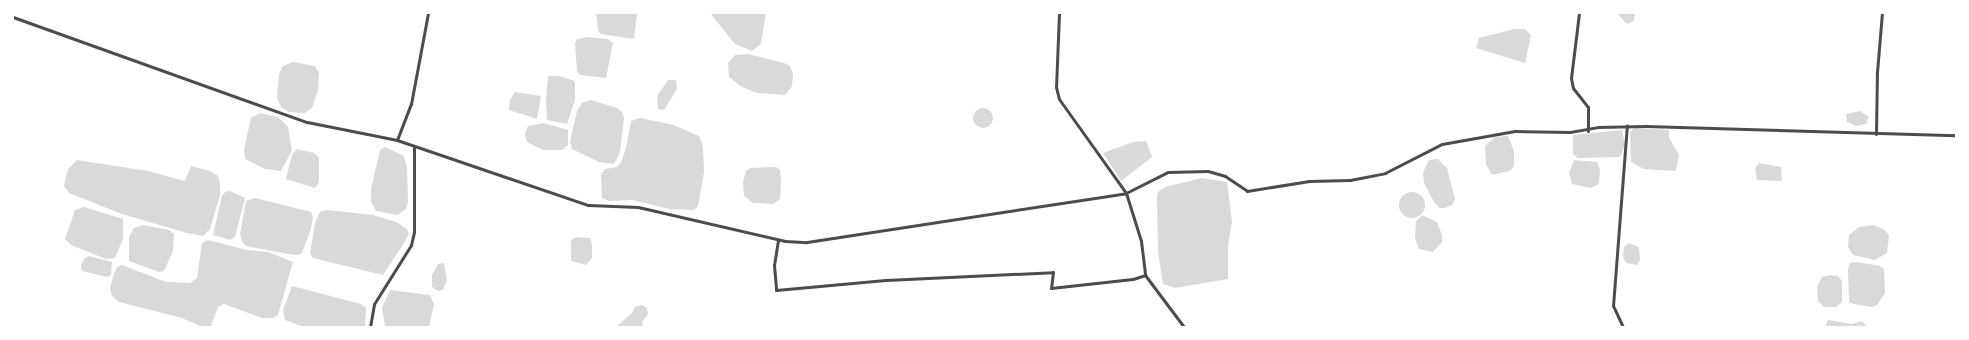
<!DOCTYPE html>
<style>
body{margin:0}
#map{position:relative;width:1969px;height:340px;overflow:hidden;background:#fff;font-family:"Alegreya Sans",sans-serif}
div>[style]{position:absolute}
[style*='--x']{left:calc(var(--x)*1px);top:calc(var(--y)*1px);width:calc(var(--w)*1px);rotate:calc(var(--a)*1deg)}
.water>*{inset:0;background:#d9d9d9}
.round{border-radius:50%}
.minor>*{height:3px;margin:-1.5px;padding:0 1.5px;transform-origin:1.5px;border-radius:1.5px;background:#4c4c4c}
span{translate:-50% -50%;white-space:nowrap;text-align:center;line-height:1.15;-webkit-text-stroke:3px #fff;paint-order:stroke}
.frame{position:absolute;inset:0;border:14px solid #fff;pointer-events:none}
</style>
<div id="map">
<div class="water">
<div style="clip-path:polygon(596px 13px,637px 13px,634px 39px,601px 34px,598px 31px)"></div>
<div style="clip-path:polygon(710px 13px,766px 13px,761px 44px,752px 51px,735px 44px)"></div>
<div style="clip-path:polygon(1617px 13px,1635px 13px,1634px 21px,1627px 24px)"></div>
<div style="clip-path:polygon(1514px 29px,1525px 29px,1531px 35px,1525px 63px,1476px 48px,1479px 38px)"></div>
<div style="clip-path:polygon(587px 37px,608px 39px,613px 43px,606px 78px,580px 75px,577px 72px,575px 43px,577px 39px)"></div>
<div style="clip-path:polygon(748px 54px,784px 63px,790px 66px,793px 74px,792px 86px,785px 95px,757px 93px,742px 87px,729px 77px,728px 63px,735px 55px)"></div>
<div style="clip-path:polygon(293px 62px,315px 66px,319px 73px,318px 90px,312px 108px,305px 113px,289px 112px,281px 107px,277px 98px,279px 74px,283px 66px)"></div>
<div style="clip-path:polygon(548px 76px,559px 76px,575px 81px,575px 100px,567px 124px,547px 120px,546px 99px)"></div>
<div style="clip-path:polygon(668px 80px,676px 80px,677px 89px,664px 110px,658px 109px,657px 96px)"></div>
<div style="clip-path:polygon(515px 92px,541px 96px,537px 119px,509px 110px,510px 100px)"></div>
<div style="clip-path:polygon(591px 100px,617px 108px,622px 112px,624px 118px,620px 152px,614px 164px,599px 162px,572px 149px,570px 142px,577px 111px,582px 103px)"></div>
<div class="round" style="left:973px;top:108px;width:20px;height:20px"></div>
<div style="clip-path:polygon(1860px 111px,1869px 117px,1866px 124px,1856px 126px,1847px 122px,1846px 114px)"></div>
<div style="clip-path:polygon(260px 113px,278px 117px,288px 127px,292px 150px,281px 171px,265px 169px,245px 159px,244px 149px,251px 118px)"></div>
<div style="clip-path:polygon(640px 118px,674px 125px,699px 136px,703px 145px,704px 172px,698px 206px,694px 210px,670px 209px,632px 200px,609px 201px,602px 198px,601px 175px,605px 169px,617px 167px,621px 162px,626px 148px,631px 121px)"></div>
<div style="clip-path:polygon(544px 123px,568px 130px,568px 145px,562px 150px,543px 150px,527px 142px,525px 134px,528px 126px)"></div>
<div style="clip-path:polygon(1634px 128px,1669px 130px,1669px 138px,1679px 155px,1676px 171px,1644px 169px,1631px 162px,1630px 133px)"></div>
<div style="clip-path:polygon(1622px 130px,1625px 145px,1620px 157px,1578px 158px,1573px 154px,1573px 135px)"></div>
<div style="clip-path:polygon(1508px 136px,1514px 151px,1514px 166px,1510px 171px,1492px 175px,1486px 164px,1485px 146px,1495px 137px)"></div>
<div style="clip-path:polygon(1146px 141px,1152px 157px,1121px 181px,1103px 153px,1133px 142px)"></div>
<div style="clip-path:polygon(385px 147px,404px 156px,407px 168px,408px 202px,406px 209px,397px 215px,376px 211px,371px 201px,371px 189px,380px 150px)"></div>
<div style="clip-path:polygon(297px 149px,314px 153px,319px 158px,319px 182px,315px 188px,286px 179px,292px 155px)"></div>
<div style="clip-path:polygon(1438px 159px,1447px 168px,1455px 199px,1452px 205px,1444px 208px,1440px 208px,1434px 202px,1424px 183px,1423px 173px,1429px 160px)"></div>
<div style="clip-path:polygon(77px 160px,148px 171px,185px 181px,191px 166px,210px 171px,218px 176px,220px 184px,220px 195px,210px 229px,203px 236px,187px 233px,122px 214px,69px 193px,64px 186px,68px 169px)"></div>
<div style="clip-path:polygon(1574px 160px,1597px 162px,1600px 170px,1599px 184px,1591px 188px,1572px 184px,1569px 173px)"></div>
<div style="clip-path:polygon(1759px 163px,1781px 167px,1782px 181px,1757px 180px,1755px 168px)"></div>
<div style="clip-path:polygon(776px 167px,780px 170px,781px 181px,780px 199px,773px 204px,753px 203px,744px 196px,743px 182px,746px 171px,751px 168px)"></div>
<div style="clip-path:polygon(1202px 178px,1227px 182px,1232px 222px,1228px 245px,1228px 279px,1175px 288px,1163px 284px,1158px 252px,1157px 197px,1158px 192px,1165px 187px)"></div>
<div style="clip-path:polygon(230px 191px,245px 198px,235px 237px,230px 240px,213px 235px,222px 196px,225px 192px)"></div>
<div class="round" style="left:1399px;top:192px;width:26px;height:26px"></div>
<div style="clip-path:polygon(255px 198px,311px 212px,313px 217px,311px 229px,302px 253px,298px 255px,288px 254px,246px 246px,242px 242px,240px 234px,246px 201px)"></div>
<div style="clip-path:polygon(84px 207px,123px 219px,123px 239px,115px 258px,106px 259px,71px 245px,65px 239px,75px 210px)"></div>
<div style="clip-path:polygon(327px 210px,373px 215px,396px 222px,407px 229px,409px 234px,404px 243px,383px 275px,313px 258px,310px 253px,315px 223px,320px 212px)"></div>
<div style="clip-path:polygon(1422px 215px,1437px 222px,1442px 235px,1442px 242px,1433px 252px,1419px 249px,1415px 238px,1416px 221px)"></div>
<div style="clip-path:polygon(143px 225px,169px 230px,174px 234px,173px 251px,164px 271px,159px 272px,129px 261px,129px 237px,134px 228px)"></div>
<div style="clip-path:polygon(1874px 225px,1885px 230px,1889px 236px,1887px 253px,1875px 260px,1853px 255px,1848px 247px,1849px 235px,1859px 227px)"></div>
<div style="clip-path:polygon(576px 237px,590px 238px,592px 245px,592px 258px,586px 265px,571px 261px,571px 241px)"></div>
<div style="clip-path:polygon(208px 240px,247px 250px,268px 252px,293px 262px,278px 315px,273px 318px,262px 318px,224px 304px,218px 307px,211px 326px,200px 326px,182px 318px,119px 302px,112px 296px,110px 289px,113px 277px,117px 267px,122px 265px,166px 282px,190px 283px,197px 278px,202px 243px)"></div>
<div style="clip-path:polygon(1629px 243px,1639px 247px,1640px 260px,1637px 265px,1626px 263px,1623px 257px,1624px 247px)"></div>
<div style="clip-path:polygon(89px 256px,112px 262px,111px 275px,107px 277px,82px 271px,81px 265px,84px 259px)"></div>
<div style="clip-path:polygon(1857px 262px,1880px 266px,1884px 269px,1885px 293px,1877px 305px,1871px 307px,1849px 303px,1848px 269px,1850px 263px)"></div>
<div style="clip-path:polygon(444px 263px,447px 280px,443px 290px,438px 291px,432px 287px,432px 275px,438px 264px)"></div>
<div style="clip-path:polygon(1830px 275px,1838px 276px,1842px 281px,1842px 302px,1836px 307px,1824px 307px,1818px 301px,1817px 287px,1822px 277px)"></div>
<div style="clip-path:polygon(292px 286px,361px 304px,366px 308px,365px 327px,304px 327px,285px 320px,283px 310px)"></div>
<div style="clip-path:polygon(390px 290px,430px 295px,434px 304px,429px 327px,385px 326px,382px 308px)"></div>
<div style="clip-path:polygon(642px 305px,647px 308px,648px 314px,642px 322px,643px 327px,616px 327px,632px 313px,635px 307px)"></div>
<div style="clip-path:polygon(1828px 320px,1852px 324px,1862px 321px,1867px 327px,1825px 327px)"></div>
</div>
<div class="minor">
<div style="--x:1059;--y:13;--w:74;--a:92.3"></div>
<div style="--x:1056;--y:87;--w:12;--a:76"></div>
<div style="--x:1059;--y:99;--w:115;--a:54.5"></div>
<div style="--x:1126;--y:193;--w:50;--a:72.6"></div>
<div style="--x:1141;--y:241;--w:34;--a:83"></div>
<div style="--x:1145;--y:275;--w:65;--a:53.1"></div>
<div style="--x:1579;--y:13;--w:65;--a:97"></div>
<div style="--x:1571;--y:78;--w:10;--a:79"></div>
<div style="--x:1573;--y:88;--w:24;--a:52"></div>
<div style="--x:1588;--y:107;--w:24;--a:90"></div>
<div style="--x:13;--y:17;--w:312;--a:19.7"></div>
<div style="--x:307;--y:122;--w:92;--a:11.3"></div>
<div style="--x:397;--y:140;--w:202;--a:18.8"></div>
<div style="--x:588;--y:205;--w:50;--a:2.3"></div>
<div style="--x:638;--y:207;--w:151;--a:13"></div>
<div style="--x:785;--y:241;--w:22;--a:3"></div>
<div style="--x:807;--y:242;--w:323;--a:-8.7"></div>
<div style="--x:1126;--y:193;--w:47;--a:-26.6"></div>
<div style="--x:1168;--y:172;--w:40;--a:-1.4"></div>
<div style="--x:1208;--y:171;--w:18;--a:16"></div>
<div style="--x:1225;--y:176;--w:27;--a:34"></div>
<div style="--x:1247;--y:191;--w:63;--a:-9.2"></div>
<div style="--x:1309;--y:181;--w:41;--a:-1.4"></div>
<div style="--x:1350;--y:180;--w:36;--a:-11"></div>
<div style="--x:1385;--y:173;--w:64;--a:-27"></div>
<div style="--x:1442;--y:144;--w:74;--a:-10.1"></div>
<div style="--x:1515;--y:131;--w:55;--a:1"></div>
<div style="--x:1570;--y:132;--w:28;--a:-10"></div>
<div style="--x:1598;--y:127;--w:48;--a:-1.2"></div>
<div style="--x:1646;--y:126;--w:310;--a:1.7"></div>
<div style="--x:1876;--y:134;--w:62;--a:-89.1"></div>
<div style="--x:1877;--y:72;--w:59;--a:-85.2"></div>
<div style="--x:397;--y:140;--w:39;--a:-69"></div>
<div style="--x:411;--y:104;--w:93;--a:-79.4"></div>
<div style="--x:778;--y:240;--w:25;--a:99"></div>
<div style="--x:774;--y:265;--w:25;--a:85"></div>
<div style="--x:776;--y:290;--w:110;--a:-5.2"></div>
<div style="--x:886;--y:280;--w:167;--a:-2.7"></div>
<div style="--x:1053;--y:272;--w:16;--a:97"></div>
<div style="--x:1051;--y:288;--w:82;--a:-6.3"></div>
<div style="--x:1133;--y:279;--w:13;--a:-18"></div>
<div style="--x:370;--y:327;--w:23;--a:-80"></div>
<div style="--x:374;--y:304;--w:70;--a:-57.9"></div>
<div style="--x:411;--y:245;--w:13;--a:-77"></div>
<div style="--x:414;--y:232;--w:85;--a:-90"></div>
<div style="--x:1623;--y:327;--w:23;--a:-115"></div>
<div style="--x:1613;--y:306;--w:181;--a:-85.6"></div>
</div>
<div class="frame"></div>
</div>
